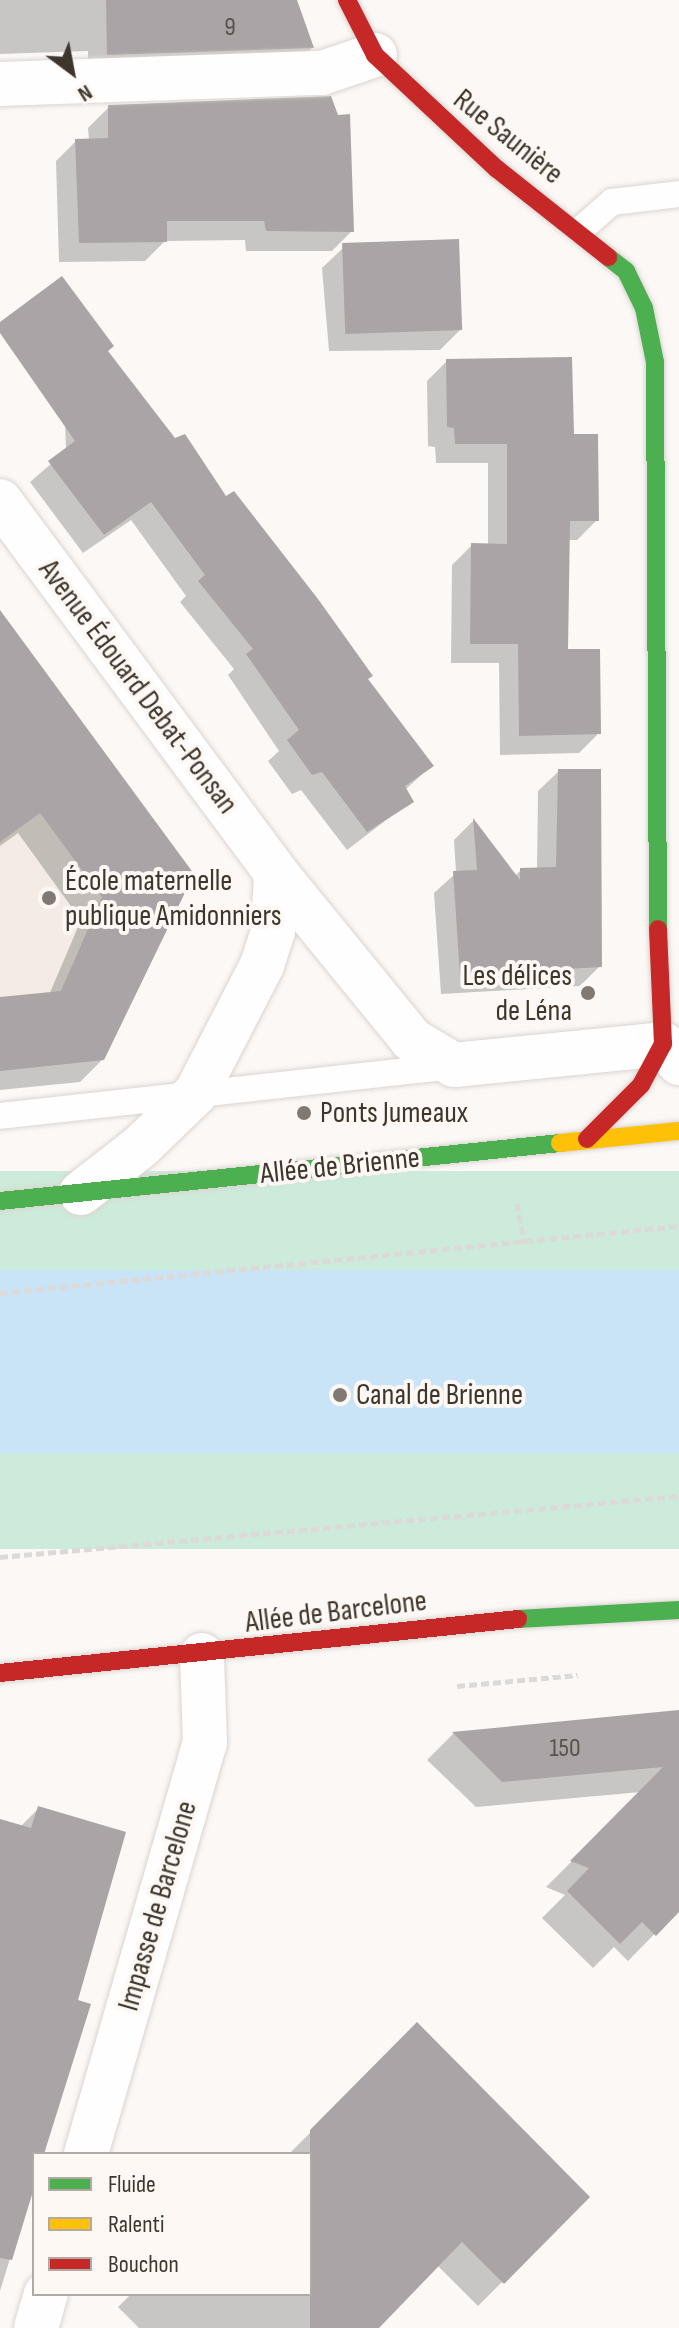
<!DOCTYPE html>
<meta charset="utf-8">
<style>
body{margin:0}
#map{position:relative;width:679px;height:2328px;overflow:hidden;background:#fbf8f6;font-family:"Sofia Sans Condensed",sans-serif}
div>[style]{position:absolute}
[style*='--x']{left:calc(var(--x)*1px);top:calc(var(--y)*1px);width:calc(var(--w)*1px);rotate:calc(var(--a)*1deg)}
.built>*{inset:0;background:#f3ebe4}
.green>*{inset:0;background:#cdebda;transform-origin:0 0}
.water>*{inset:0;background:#c9e4f7;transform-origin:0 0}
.shadow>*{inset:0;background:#0003}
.building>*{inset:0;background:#aaa4a6;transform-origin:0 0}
.path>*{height:5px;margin-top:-2.5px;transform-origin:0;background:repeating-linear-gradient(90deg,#dbdad9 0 8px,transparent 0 12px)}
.roads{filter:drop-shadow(0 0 2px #dad4d0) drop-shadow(0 0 2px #dad4d0)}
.lane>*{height:26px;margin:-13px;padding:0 13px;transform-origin:13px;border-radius:13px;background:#fefefe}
.street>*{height:44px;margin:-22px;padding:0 22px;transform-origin:22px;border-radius:22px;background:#fefefe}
.fast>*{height:18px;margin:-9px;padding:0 9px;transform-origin:9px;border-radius:9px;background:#4caf50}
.slow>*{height:18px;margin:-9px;padding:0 9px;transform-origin:9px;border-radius:9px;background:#ffc107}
.jam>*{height:18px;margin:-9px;padding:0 9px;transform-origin:9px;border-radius:9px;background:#c62828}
.dots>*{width:22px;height:22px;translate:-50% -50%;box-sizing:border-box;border:4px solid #fdf8f4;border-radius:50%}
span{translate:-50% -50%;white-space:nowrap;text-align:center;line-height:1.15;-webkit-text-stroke:8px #fdf8f4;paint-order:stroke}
.number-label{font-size:26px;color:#59514a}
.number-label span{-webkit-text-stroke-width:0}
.street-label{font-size:30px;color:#3e352c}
.poi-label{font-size:30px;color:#3e352c}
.left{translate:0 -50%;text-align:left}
.right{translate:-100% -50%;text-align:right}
.legend{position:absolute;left:32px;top:2152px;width:280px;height:144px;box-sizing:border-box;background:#fdf8f4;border:2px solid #b1aaa4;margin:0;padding:10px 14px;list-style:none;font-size:24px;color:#3e352c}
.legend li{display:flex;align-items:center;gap:16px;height:40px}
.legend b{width:40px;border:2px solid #b1aaa4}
.north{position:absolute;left:32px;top:32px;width:80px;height:80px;-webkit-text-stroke:6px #fdf8f4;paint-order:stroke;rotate:148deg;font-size:22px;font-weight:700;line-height:32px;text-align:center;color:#3e352c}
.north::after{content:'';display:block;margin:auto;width:28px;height:36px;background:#3e352c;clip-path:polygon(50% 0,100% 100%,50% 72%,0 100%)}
</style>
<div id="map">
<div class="built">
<div style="clip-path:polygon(0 610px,194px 874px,104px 1060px,0 1071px)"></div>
</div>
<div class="green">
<div style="left:679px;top:1171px;width:99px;height:682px;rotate:90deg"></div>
<div style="left:679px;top:1453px;width:96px;height:682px;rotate:90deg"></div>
</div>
<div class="water">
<div style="left:679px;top:1270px;width:183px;height:682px;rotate:90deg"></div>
</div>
<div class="shadow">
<div style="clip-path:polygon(0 0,295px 0,312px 48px,292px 67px,88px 74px,88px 51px,0 54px)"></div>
<div style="clip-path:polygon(109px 107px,352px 231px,332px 251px,246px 251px,245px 240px,165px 241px,145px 261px,59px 262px,56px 161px,76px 141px,89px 140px,88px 128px)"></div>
<div style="clip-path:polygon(343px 248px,460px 330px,440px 350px,329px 351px,322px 268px)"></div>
<div style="clip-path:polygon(62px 337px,175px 441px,226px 499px,431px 766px,405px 790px,411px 801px,347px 850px,301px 790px,292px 794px,268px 761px,279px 751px,228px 675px,234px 669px,180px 602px,186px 596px,131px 520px,83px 553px,30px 482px,66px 451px)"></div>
<div style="clip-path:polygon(447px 361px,572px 436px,597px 520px,577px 540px,568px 540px,566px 651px,599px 733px,579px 753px,500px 755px,499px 663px,451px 663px,452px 565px,472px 545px,488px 546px,488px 463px,436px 463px,435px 447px,428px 446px,427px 381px)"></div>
<div style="clip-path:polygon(0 614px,192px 874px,103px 1059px,80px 1082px,0 1090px,0 999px,49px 995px,81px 920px,18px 833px,0 846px)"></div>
<div style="clip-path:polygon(559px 771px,600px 966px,580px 986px,441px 994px,434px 893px,456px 873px,454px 840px,473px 821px,515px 876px,521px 870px,537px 870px,538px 791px)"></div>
<div style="clip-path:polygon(679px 1711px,679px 1909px,628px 1961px,614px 1947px,593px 1968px,542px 1918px,565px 1895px,546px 1887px,641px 1792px,476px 1807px,427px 1760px,453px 1734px)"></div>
<div style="clip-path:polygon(38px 1809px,76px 2001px,42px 2154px,34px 2154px,34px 2181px,0 2291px,0 1821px,20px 1827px)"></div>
<div style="clip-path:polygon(417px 2025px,587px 2197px,478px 2306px,437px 2265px,376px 2328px,139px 2328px,118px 2307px,131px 2294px,310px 2294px,310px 2154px,289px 2154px)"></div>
</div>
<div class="building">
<div style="clip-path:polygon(106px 0,297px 0,314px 48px,107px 55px)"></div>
<div style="clip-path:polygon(331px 96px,338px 115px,350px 114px,354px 232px,266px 231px,264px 221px,167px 221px,167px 242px,79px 243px,75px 139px,108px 138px,108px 105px)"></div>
<div style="left:459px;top:239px;width:91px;height:117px;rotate:88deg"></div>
<div style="clip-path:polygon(62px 276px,114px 346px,108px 351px,175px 438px,185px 434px,226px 496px,234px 491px,318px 599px,373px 676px,368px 679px,434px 766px,405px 786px,414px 802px,367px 832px,322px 772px,312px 775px,287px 740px,299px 730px,246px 654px,253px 649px,198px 581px,205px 575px,151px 502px,104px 535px,48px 461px,75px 441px,0 333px,0 322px)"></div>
<div style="clip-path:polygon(572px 357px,574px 434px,598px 434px,599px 521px,570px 521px,568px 649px,600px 649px,601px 734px,519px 736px,518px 644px,470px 644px,471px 543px,507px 544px,507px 444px,455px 444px,454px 428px,447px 427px,446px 359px)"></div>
<div style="clip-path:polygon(0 610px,194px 874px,104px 1060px,0 1071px,0 997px,61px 991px,102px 897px,40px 813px,0 842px)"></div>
<div style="clip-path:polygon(558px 769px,601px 769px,602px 967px,460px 975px,453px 871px,477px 870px,473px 818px,520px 880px,520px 868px,556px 867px)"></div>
<div style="clip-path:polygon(679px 1710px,679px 1912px,656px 1936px,642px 1922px,620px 1944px,567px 1891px,589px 1868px,570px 1861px,663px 1767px,502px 1782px,452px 1732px)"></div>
<div style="clip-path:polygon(38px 1806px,126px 1832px,78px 2000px,91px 2004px,44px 2154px,34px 2154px,34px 2188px,12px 2260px,0 2258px,0 1819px,31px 1828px)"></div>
<div style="clip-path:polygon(417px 2022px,590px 2197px,504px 2284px,462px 2242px,379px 2328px,310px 2328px,310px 2130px)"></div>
</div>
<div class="path">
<div style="--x:517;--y:1203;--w:41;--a:80.1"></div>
<div style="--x:0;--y:1293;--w:682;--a:-5.64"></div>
<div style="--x:0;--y:1557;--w:682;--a:-5.13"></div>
<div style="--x:457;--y:1686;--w:121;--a:-5.2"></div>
</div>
<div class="roads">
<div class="lane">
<div style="--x:580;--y:230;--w:43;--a:-41.2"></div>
<div style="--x:612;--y:202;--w:67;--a:-6.8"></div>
<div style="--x:0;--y:1116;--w:454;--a:-6.3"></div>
</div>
<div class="street">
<div style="--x:0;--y:84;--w:322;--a:-2"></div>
<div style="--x:322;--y:73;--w:56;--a:-18.8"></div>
<div style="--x:0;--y:501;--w:463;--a:53.4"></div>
<div style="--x:276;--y:873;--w:215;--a:50.8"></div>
<div style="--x:412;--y:1040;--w:49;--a:30.8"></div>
<div style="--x:454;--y:1065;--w:210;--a:-5.7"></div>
<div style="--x:663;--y:1044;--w:25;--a:50"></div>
<div style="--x:81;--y:1193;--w:75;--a:-37.9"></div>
<div style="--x:140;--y:1147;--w:78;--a:-44"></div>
<div style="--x:196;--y:1093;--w:144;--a:-62.7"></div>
<div style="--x:262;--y:965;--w:36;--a:-72"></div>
<div style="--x:273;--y:931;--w:58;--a:-87"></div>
<div style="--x:86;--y:2154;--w:428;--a:-73.9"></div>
<div style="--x:205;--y:1743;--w:88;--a:-92"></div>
<div style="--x:36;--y:2328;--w:35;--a:-74"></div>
</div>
<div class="fast">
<div style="--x:608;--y:257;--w:23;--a:38"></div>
<div style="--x:626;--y:271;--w:41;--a:64.1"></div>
<div style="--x:644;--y:308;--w:55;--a:78.5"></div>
<div style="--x:655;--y:362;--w:567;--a:89.7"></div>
<div style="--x:0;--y:1201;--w:563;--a:-5.91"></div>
<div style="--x:518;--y:1619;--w:161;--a:-3.2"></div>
</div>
<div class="slow">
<div style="--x:560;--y:1143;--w:120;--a:-5.8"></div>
</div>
<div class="jam">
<div style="--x:347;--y:0;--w:62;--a:63"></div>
<div style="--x:375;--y:55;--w:167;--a:43.1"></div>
<div style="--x:497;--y:169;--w:142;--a:38.4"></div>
<div style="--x:587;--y:1139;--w:76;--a:-45"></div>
<div style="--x:641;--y:1085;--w:47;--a:-61.8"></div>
<div style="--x:663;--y:1044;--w:115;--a:-92.5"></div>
<div style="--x:0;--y:1673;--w:521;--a:-5.95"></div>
</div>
</div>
<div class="dots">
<div style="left:49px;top:898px;background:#807973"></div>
<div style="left:588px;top:993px;background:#807973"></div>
<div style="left:304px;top:1113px;background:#807973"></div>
<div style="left:340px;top:1395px;background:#807973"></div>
</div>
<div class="number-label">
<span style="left:230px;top:28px">9</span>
<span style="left:565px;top:1749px">150</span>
</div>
<div class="street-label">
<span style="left:508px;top:137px;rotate:39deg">Rue Saunière</span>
<span style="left:138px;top:687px;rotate:53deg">Avenue Édouard Debat-Ponsan</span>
<span style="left:340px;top:1166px;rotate:-6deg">Allée de Brienne</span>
<span style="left:336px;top:1612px;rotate:-7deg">Allée de Barcelone</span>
<span style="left:158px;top:1906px;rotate:-74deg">Impasse de Barcelone</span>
</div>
<div class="poi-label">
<span class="left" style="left:65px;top:898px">École maternelle<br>publique Amidonniers</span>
<span class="right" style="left:572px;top:993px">Les délices<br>de Léna</span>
<span class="left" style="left:320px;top:1113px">Ponts Jumeaux</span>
<span class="left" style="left:356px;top:1395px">Canal de Brienne</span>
</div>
<ul class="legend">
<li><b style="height:10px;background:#4caf50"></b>Fluide</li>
<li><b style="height:10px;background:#ffc107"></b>Ralenti</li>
<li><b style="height:10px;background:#c62828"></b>Bouchon</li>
</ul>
<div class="north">N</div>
</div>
